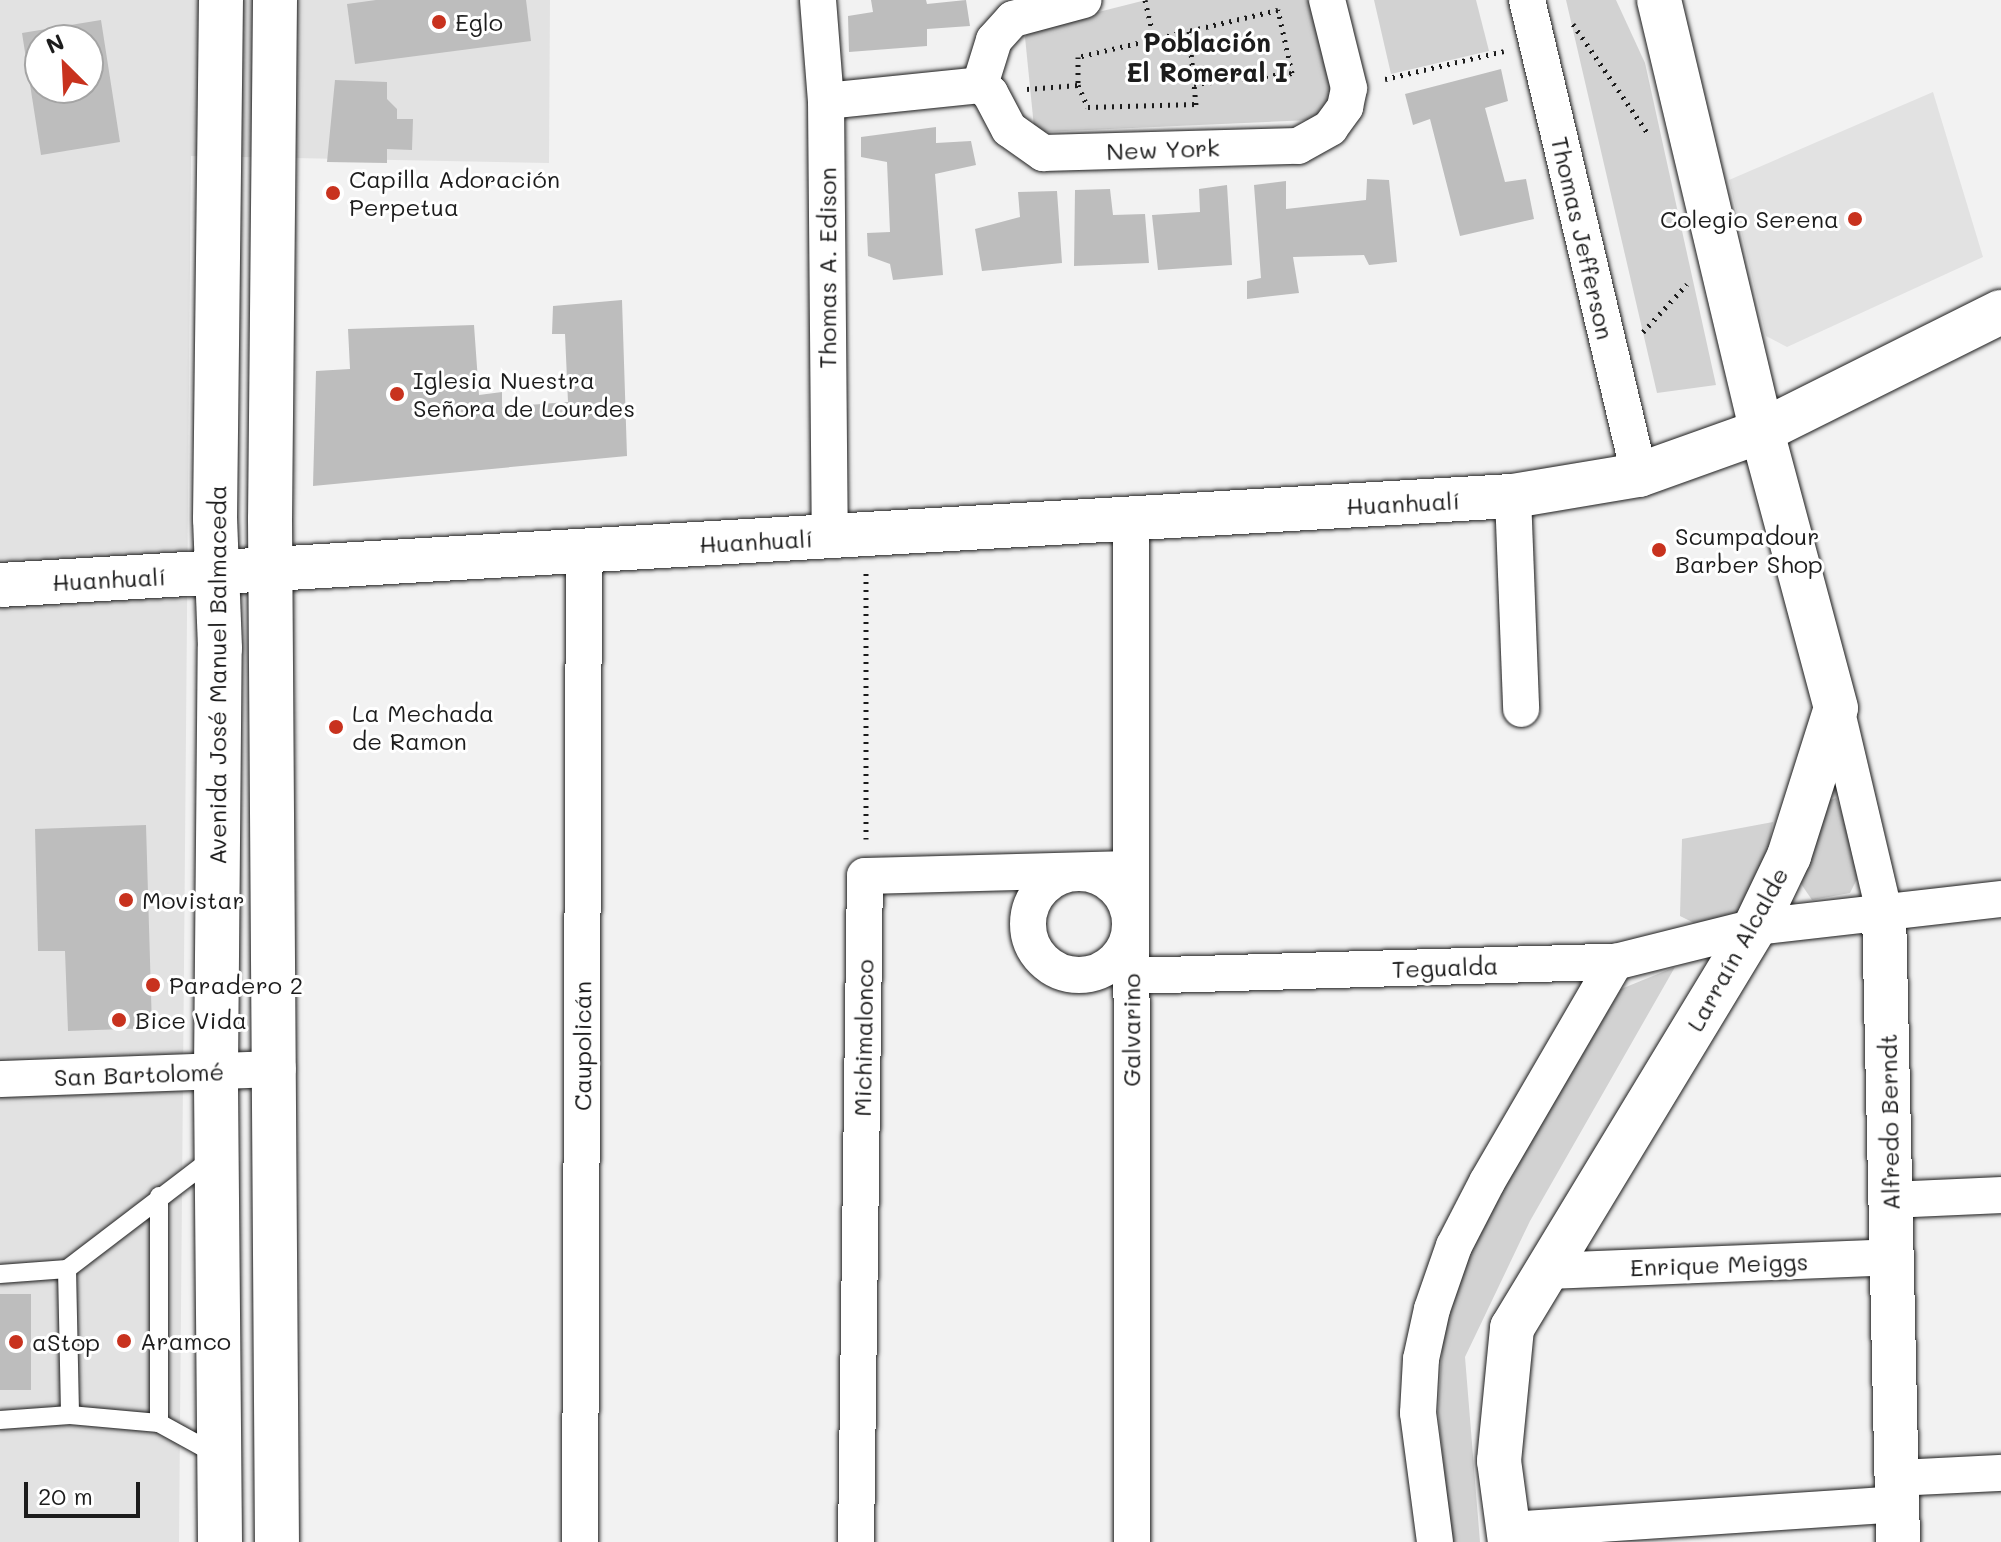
<!DOCTYPE html>
<meta charset="utf-8">
<style>
body{margin:0}
#map{position:relative;width:2001px;height:1542px;overflow:hidden;background:#f2f2f2;font-family:Mali,sans-serif}
div>[style]{position:absolute}
[style*='--x']{left:calc(var(--x)*1px);top:calc(var(--y)*1px);width:calc(var(--w)*1px);rotate:calc(var(--a)*1deg)}
.built>*{inset:0;background:#e2e2e2}
.green>*{inset:0;background:#d2d2d2}
.building>*{inset:0;background:#bdbdbd;transform-origin:0 0}
.path>*{height:5px;margin-top:-2.5px;transform-origin:0;background:repeating-linear-gradient(90deg,#1c1c1c 0 2px,transparent 0 8px)}
.roads{filter:drop-shadow(0 0 2px #1c1c1c) drop-shadow(0 0 2px #1c1c1c)}
.service>*{height:18px;margin:-9px;padding:0 9px;transform-origin:9px;border-radius:9px;background:#fff}
.minor>*{height:36px;margin:-18px;padding:0 18px;transform-origin:18px;border-radius:18px;background:#fff}
.minor>.ring{margin:-18px;padding:0;box-sizing:content-box;background:none;border:36px solid #fff;border-radius:50%}
.tertiary>*{height:44px;margin:-22px;padding:0 22px;transform-origin:22px;border-radius:22px;background:#fff}
.secondary>*{height:44px;margin:-22px;padding:0 22px;transform-origin:22px;border-radius:22px;background:#fff}
.primary>*{height:44px;margin:-22px;padding:0 22px;transform-origin:22px;border-radius:22px;background:#fff}
.dots>*{width:22px;height:22px;translate:-50% -50%;box-sizing:border-box;border:4px solid #fff;border-radius:50%}
span{translate:-50% -50%;white-space:nowrap;text-align:center;line-height:1.15;-webkit-text-stroke:6px #fff;paint-order:stroke}
.poi-label{font-size:24px;color:#1c1c1c}
.left{translate:0 -50%;text-align:left}
.right{translate:-100% -50%;text-align:right}
.street-label{font-size:24px;color:#1c1c1c}
.neighbourhood-label{font-size:26px;color:#1c1c1c;font-weight:700}
.north{position:absolute;left:24px;top:24px;width:80px;height:80px;box-sizing:border-box;background:#fff;border:2px solid #a4a4a4;border-radius:50%;rotate:336deg;font-size:22px;font-weight:700;line-height:32px;text-align:center;color:#1c1c1c}
.north::after{content:'';display:block;margin:auto;width:28px;height:36px;background:#c8321e;clip-path:polygon(50% 0,100% 100%,50% 72%,0 100%)}
.scale{position:absolute;left:24px;top:1482px;width:116px;height:36px;box-sizing:border-box;border:4px solid #1c1c1c;border-top:0;padding-left:10px;font-size:24px;line-height:28px;white-space:nowrap;color:#1c1c1c;-webkit-text-stroke:6px #fff;paint-order:stroke}
</style>
<div id="map">
<div class="built">
<div style="clip-path:polygon(evenodd,0 0,550px 0,549px 163px,191px 156px,179px 1542px,0 1542px,0 0,40px 40px,88px 40px,88px 88px,40px 88px,40px 40px)"></div>
<div style="clip-path:polygon(1933px 92px,1983px 257px,1787px 347px,1766px 336px,1729px 180px)"></div>
</div>
<div class="green">
<div style="clip-path:polygon(1146px 0,1316px 0,1338px 92px,1323px 114px,1310px 120px,1043px 132px,1034px 127px,1025px 37px,1031px 29px)"></div>
<div style="clip-path:polygon(1374px 0,1476px 0,1489px 51px,1391px 74px)"></div>
<div style="clip-path:polygon(1566px 0,1616px 0,1645px 63px,1716px 385px,1657px 393px)"></div>
<div style="clip-path:polygon(1836px 798px,1863px 867px,1850px 893px,1812px 900px,1793px 872px,1823px 803px)"></div>
<div style="clip-path:polygon(1773px 822px,1765px 867px,1740px 914px,1694px 923px,1680px 916px,1682px 839px)"></div>
<div style="clip-path:polygon(1675px 967px,1530px 1221px,1465px 1357px,1480px 1542px,1452px 1542px,1438px 1412px,1443px 1335px,1475px 1237px,1621px 989px)"></div>
</div>
<div class="building">
<div style="clip-path:polygon(376px 0,526px 0,531px 41px,355px 64px,347px 4px)"></div>
<div style="clip-path:polygon(871px 0,926px 0,927px 4px,966px 0,970px 26px,927px 29px,927px 46px,849px 52px,848px 16px,873px 12px)"></div>
<div style="clip-path:polygon(evenodd,101px 20px,120px 142px,41px 155px,22px 33px,101px 20px,40px 40px,88px 40px,88px 88px,40px 88px,40px 40px)"></div>
<div style="clip-path:polygon(1501px 69px,1508px 101px,1485px 108px,1505px 182px,1526px 179px,1534px 219px,1460px 236px,1430px 119px,1413px 125px,1405px 94px)"></div>
<div style="clip-path:polygon(335px 80px,387px 82px,387px 99px,397px 109px,397px 119px,413px 119px,412px 150px,387px 149px,387px 163px,327px 162px)"></div>
<div style="clip-path:polygon(936px 127px,936px 143px,971px 141px,976px 165px,935px 174px,943px 275px,893px 280px,890px 264px,868px 256px,867px 233px,890px 232px,887px 162px,861px 157px,861px 137px)"></div>
<div style="clip-path:polygon(1367px 179px,1389px 180px,1397px 262px,1369px 265px,1364px 255px,1293px 257px,1299px 293px,1247px 299px,1247px 281px,1261px 278px,1254px 185px,1286px 181px,1286px 209px,1366px 200px)"></div>
<div style="clip-path:polygon(1227px 185px,1232px 265px,1158px 270px,1152px 215px,1200px 212px,1199px 189px)"></div>
<div style="clip-path:polygon(1110px 189px,1113px 215px,1145px 214px,1149px 263px,1074px 266px,1075px 190px)"></div>
<div style="clip-path:polygon(1057px 191px,1062px 263px,982px 271px,975px 229px,1020px 217px,1018px 192px)"></div>
<div style="clip-path:polygon(622px 300px,627px 456px,313px 486px,316px 371px,350px 369px,348px 329px,474px 325px,479px 395px,502px 392px,502px 407px,568px 402px,565px 334px,552px 334px,553px 306px)"></div>
<div style="clip-path:polygon(146px 825px,152px 1028px,68px 1031px,65px 951px,38px 951px,35px 829px)"></div>
<div style="left:0;top:1294px;width:31px;height:96px"></div>
</div>
<div class="path">
<div style="--x:1145;--y:0;--w:40;--a:77"></div>
<div style="--x:1573;--y:24;--w:131;--a:55.6"></div>
<div style="--x:1189;--y:31;--w:74;--a:84.6"></div>
<div style="--x:1385;--y:79;--w:122;--a:-13.2"></div>
<div style="--x:1194;--y:84;--w:99;--a:-6.4"></div>
<div style="--x:1292;--y:73;--w:65;--a:-102.5"></div>
<div style="--x:1278;--y:10;--w:205;--a:166.8"></div>
<div style="--x:1078;--y:57;--w:28;--a:90"></div>
<div style="--x:1078;--y:85;--w:24;--a:66"></div>
<div style="--x:1088;--y:107;--w:108;--a:-1.6"></div>
<div style="--x:1027;--y:89;--w:51;--a:-4.5"></div>
<div style="--x:1643;--y:332;--w:65;--a:-47.5"></div>
<div style="--x:866;--y:839;--w:266;--a:-90"></div>
</div>
<div class="roads">
<div class="service">
<div style="--x:215;--y:1156;--w:186;--a:142.6"></div>
<div style="--x:67;--y:1269;--w:146;--a:88.8"></div>
<div style="--x:70;--y:1415;--w:89;--a:5.1"></div>
<div style="--x:159;--y:1423;--w:68;--a:28.8"></div>
<div style="--x:0;--y:1274;--w:67;--a:-4.3"></div>
<div style="--x:0;--y:1420;--w:70;--a:-4.1"></div>
<div style="--x:159;--y:1423;--w:227;--a:-90"></div>
</div>
<div class="minor">
<div style="--x:818;--y:0;--w:101;--a:85.5"></div>
<div style="--x:826;--y:101;--w:435;--a:89.5"></div>
<div style="--x:1527;--y:0;--w:488;--a:76.7"></div>
<div style="--x:980;--y:85;--w:47;--a:-72.7"></div>
<div style="--x:994;--y:40;--w:28;--a:-48"></div>
<div style="--x:1013;--y:19;--w:73;--a:-15"></div>
<div style="--x:826;--y:101;--w:155;--a:-5.9"></div>
<div style="--x:980;--y:85;--w:13;--a:39"></div>
<div style="--x:990;--y:93;--w:41;--a:62.2"></div>
<div style="--x:1009;--y:129;--w:42;--a:35.2"></div>
<div style="--x:1043;--y:153;--w:255;--a:-1.6"></div>
<div style="--x:1298;--y:146;--w:37;--a:-29"></div>
<div style="--x:1330;--y:128;--w:26;--a:-54"></div>
<div style="--x:1345;--y:107;--w:19;--a:-78"></div>
<div style="--x:1349;--y:88;--w:91;--a:-104"></div>
<div style="--x:1513;--y:496;--w:213;--a:87.8"></div>
<div style="--x:1131;--y:518;--w:1024;--a:89.94"></div>
<div style="--x:1836;--y:708;--w:209;--a:76.7"></div>
<div class="ring" style="left:1028px;top:873px;width:66px;height:66px"></div>
<div style="--x:1131;--y:976;--w:484;--a:-1.7"></div>
<div style="--x:1615;--y:962;--w:144;--a:-14"></div>
<div style="--x:1755;--y:927;--w:248;--a:-6.5"></div>
<div style="--x:0;--y:1079;--w:278;--a:-2.1"></div>
<div style="--x:1891;--y:1200;--w:110;--a:-2.6"></div>
<div style="--x:1547;--y:1271;--w:345;--a:-2.3"></div>
<div style="--x:1897;--y:1478;--w:104;--a:-2.8"></div>
<div style="--x:1509;--y:1530;--w:389;--a:-3.8"></div>
<div style="--x:580;--y:1542;--w:991;--a:-89.77"></div>
<div style="--x:856;--y:1542;--w:666;--a:-89.23"></div>
<div style="--x:865;--y:876;--w:266;--a:-1.5"></div>
<div style="--x:1435;--y:1542;--w:130;--a:-97.5"></div>
<div style="--x:1418;--y:1413;--w:54;--a:-86.8"></div>
<div style="--x:1421;--y:1359;--w:51;--a:-77.6"></div>
<div style="--x:1432;--y:1309;--w:67;--a:-70.8"></div>
<div style="--x:1454;--y:1246;--w:72;--a:-62.7"></div>
<div style="--x:1487;--y:1182;--w:255;--a:-59.8"></div>
</div>
<div class="tertiary">
<div style="--x:1884;--y:911;--w:631;--a:88.73"></div>
<div style="--x:1510;--y:1542;--w:82;--a:-97.7"></div>
<div style="--x:1499;--y:1461;--w:134;--a:-84.4"></div>
<div style="--x:1512;--y:1328;--w:469;--a:-58.8"></div>
<div style="--x:1755;--y:927;--w:79;--a:-64.4"></div>
<div style="--x:1789;--y:856;--w:155;--a:-72.4"></div>
<div style="--x:1836;--y:708;--w:287;--a:-105"></div>
</div>
<div class="secondary">
<div style="--x:1659;--y:0;--w:443;--a:76.6"></div>
<div style="--x:0;--y:585;--w:1516;--a:-3.37"></div>
<div style="--x:1513;--y:496;--w:128;--a:-9.5"></div>
<div style="--x:1639;--y:475;--w:131;--a:-19.7"></div>
<div style="--x:1762;--y:431;--w:267;--a:-26.5"></div>
</div>
<div class="primary">
<div style="--x:275;--y:0;--w:519;--a:90.55"></div>
<div style="--x:270;--y:519;--w:1023;--a:89.61"></div>
<div style="--x:220;--y:1542;--w:471;--a:-90.5"></div>
<div style="--x:216;--y:1071;--w:423;--a:-89.5"></div>
<div style="--x:220;--y:648;--w:129;--a:-92.2"></div>
<div style="--x:215;--y:519;--w:519;--a:-89.34"></div>
</div>
</div>
<div class="dots">
<div style="left:439px;top:22px;background:#c8321e"></div>
<div style="left:333px;top:193px;background:#c8321e"></div>
<div style="left:1855px;top:219px;background:#c8321e"></div>
<div style="left:397px;top:394px;background:#c8321e"></div>
<div style="left:1659px;top:550px;background:#c8321e"></div>
<div style="left:336px;top:727px;background:#c8321e"></div>
<div style="left:126px;top:900px;background:#c8321e"></div>
<div style="left:153px;top:985px;background:#c8321e"></div>
<div style="left:119px;top:1020px;background:#c8321e"></div>
<div style="left:124px;top:1341px;background:#c8321e"></div>
<div style="left:16px;top:1342px;background:#c8321e"></div>
</div>
<div class="poi-label">
<span class="left" style="left:455px;top:22px">Eglo</span>
<span class="left" style="left:349px;top:193px">Capilla Adoración<br>Perpetua</span>
<span class="right" style="left:1839px;top:219px">Colegio Serena</span>
<span class="left" style="left:413px;top:394px">Iglesia Nuestra<br>Señora de Lourdes</span>
<span class="left" style="left:1675px;top:550px">Scumpadour<br>Barber Shop</span>
<span class="left" style="left:352px;top:727px">La Mechada<br>de Ramon</span>
<span class="left" style="left:142px;top:900px">Movistar</span>
<span class="left" style="left:169px;top:985px">Paradero 2</span>
<span class="left" style="left:135px;top:1020px">Bice Vida</span>
<span class="left" style="left:140px;top:1341px">Aramco</span>
<span class="left" style="left:32px;top:1342px">aStop</span>
</div>
<div class="street-label">
<span style="left:1163px;top:149px;rotate:-2deg">New York</span>
<span style="left:1583px;top:238px;rotate:77deg">Thomas Jefferson</span>
<span style="left:827px;top:268px;rotate:-90deg">Thomas A. Edison</span>
<span style="left:1403px;top:503px;rotate:-3deg">Huanhualí</span>
<span style="left:756px;top:541px;rotate:-3deg">Huanhualí</span>
<span style="left:109px;top:579px;rotate:-3deg">Huanhualí</span>
<span style="left:217px;top:675px;rotate:-90deg">Avenida José Manuel Balmaceda</span>
<span style="left:1737px;top:949px;rotate:-61deg">Larraín Alcalde</span>
<span style="left:1445px;top:967px;rotate:-2deg">Tegualda</span>
<span style="left:1131px;top:1030px;rotate:-90deg">Galvarino</span>
<span style="left:863px;top:1038px;rotate:-89deg">Michimalonco</span>
<span style="left:582px;top:1046px;rotate:-90deg">Caupolicán</span>
<span style="left:139px;top:1074px;rotate:-2deg">San Bartolomé</span>
<span style="left:1889px;top:1122px;rotate:-91deg">Alfredo Berndt</span>
<span style="left:1719px;top:1264px;rotate:-2deg">Enrique Meiggs</span>
</div>
<div class="neighbourhood-label">
<span style="left:1207px;top:58px">Población<br>El Romeral I</span>
</div>
<div class="north">N</div>
<div class="scale">20 m</div>
</div>
